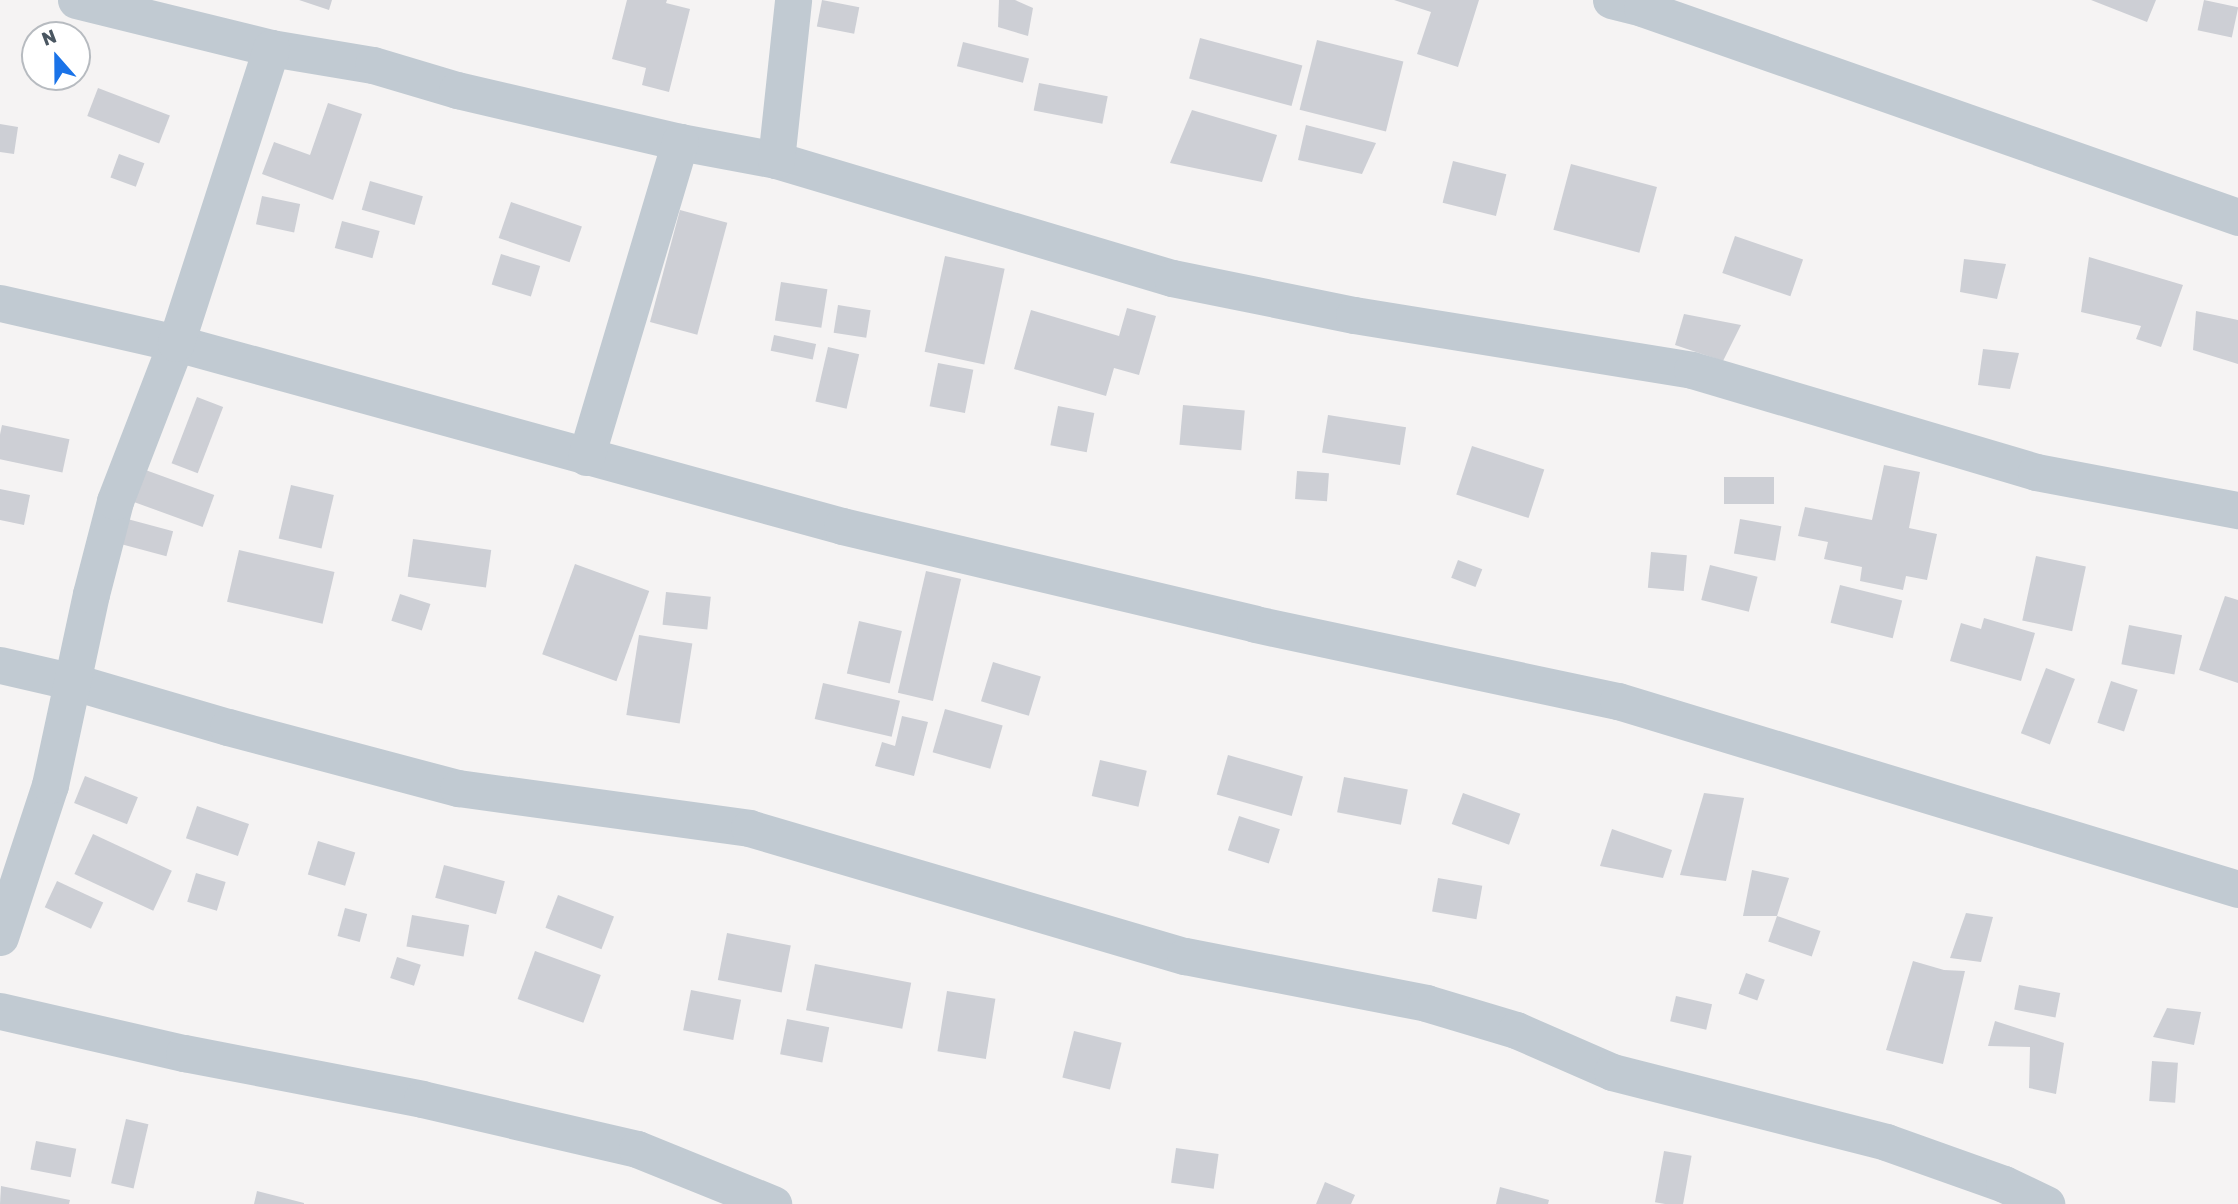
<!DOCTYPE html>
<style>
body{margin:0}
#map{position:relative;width:2238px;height:1204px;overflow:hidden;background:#f5f3f3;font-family:Rubik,sans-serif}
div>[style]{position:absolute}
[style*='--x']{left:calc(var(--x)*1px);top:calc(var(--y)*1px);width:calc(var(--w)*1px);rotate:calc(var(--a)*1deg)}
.building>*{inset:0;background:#cdcfd5;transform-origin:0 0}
.minor>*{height:37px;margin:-18.5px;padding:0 18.5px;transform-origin:18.5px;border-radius:18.5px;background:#c1cad2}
span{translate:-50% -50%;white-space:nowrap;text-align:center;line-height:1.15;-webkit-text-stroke:7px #fff;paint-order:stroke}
.north{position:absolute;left:21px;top:21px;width:70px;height:70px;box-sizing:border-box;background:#fff;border:2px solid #b7bbc0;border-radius:50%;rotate:339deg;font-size:19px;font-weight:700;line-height:28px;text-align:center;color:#4a5661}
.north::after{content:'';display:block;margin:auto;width:24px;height:32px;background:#1a73e8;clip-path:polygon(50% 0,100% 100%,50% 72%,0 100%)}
</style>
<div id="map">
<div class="building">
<div style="clip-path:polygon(299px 0,332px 0,329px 10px)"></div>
<div style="clip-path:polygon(627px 0,667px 0,666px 3px,690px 9px,669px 92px,642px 85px,646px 68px,612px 59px)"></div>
<div style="left:822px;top:0;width:38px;height:27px;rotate:11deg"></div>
<div style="clip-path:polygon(999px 0,1015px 0,1033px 8px,1028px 36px,998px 27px)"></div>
<div style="clip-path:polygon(1394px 0,1479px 0,1458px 67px,1417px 54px,1431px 12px)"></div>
<div style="clip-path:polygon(2091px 0,2156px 0,2147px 22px)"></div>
<div style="left:2204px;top:0;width:35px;height:31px;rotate:12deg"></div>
<div style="left:1200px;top:38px;width:106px;height:42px;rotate:15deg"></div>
<div style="left:1317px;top:40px;width:89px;height:72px;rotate:14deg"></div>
<div style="left:963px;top:42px;width:68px;height:25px;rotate:14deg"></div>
<div style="left:1039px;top:83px;width:70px;height:28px;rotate:11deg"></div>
<div style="left:98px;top:88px;width:77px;height:30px;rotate:21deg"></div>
<div style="clip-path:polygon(328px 103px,362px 114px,333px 200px,262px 174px,274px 142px,310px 155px)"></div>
<div style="clip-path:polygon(1192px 110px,1277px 135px,1262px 182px,1170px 163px)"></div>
<div style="clip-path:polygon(0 124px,18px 127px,14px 154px,0 152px)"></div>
<div style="clip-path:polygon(1306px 125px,1376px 143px,1362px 174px,1298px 160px)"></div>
<div style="left:119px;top:154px;width:27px;height:25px;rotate:20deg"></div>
<div style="left:1453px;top:161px;width:55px;height:43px;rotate:14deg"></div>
<div style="left:1571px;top:164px;width:89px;height:68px;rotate:15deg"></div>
<div style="left:370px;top:181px;width:55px;height:30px;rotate:16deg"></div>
<div style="left:262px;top:196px;width:39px;height:29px;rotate:12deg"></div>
<div style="left:511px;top:202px;width:75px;height:38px;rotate:19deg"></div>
<div style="left:680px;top:210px;width:49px;height:116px;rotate:15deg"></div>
<div style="left:342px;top:221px;width:39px;height:28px;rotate:15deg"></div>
<div style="left:1735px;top:236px;width:72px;height:39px;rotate:19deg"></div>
<div style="left:501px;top:254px;width:41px;height:32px;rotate:17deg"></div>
<div style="left:945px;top:256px;width:61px;height:98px;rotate:12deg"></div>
<div style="clip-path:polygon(2089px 257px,2183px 285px,2161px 347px,2136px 339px,2141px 326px,2081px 312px)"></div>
<div style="clip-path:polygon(1964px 259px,2006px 264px,1997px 299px,1960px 292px)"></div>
<div style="left:781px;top:282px;width:47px;height:39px;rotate:9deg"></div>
<div style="left:838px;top:305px;width:33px;height:28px;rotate:9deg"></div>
<div style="clip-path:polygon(1127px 308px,1156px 316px,1139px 375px,1114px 368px,1106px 396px,1014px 369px,1031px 310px,1119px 336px)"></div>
<div style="clip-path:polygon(2196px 311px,2238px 320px,2238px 364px,2193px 350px)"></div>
<div style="clip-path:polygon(1684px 314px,1741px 325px,1723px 361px,1675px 345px)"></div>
<div style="left:774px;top:335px;width:43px;height:16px;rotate:12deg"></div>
<div style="left:828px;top:347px;width:32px;height:56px;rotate:13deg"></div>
<div style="clip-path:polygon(1983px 349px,2019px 353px,2010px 389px,1978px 385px)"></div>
<div style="left:938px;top:363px;width:36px;height:44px;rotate:11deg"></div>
<div style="left:197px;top:397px;width:28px;height:71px;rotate:21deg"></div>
<div style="left:1183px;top:405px;width:62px;height:40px;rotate:5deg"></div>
<div style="left:1058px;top:406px;width:37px;height:40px;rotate:11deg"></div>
<div style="left:1328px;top:415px;width:79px;height:38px;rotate:9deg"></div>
<div style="left:2px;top:425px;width:69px;height:34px;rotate:12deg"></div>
<div style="left:1472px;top:446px;width:76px;height:51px;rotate:18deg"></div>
<div style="clip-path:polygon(1884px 465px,1920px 472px,1909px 528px,1937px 534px,1927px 580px,1906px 576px,1903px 590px,1860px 581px,1862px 567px,1824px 559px,1828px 542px,1798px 536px,1805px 507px,1872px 520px)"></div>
<div style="left:140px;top:468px;width:79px;height:34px;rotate:20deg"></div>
<div style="left:1297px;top:471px;width:32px;height:28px;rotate:4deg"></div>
<div style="left:1774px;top:477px;width:27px;height:50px;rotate:90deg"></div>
<div style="left:291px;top:485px;width:44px;height:55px;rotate:13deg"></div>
<div style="clip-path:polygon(0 489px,30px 495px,24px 525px,0 520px)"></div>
<div style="left:120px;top:517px;width:55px;height:26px;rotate:15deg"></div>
<div style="left:1740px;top:519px;width:42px;height:35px;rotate:10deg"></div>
<div style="left:413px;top:539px;width:79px;height:38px;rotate:8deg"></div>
<div style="left:239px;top:550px;width:98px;height:53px;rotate:13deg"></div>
<div style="left:1651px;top:552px;width:36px;height:36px;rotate:5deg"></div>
<div style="left:2036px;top:556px;width:51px;height:66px;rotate:12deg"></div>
<div style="left:1458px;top:560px;width:26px;height:19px;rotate:21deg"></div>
<div style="left:575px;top:564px;width:79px;height:96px;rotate:20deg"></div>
<div style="left:1710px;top:565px;width:49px;height:36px;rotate:14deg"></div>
<div style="left:926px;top:571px;width:36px;height:125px;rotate:13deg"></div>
<div style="left:1840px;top:585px;width:64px;height:39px;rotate:14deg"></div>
<div style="left:666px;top:592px;width:45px;height:33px;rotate:6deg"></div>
<div style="left:400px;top:594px;width:32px;height:28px;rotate:18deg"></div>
<div style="clip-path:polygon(2225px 596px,2238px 600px,2238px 683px,2199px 670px)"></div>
<div style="clip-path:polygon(1984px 618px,2035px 633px,2021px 681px,1950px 661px,1961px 623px,1981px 629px)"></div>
<div style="left:859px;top:621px;width:44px;height:54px;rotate:13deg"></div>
<div style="left:2129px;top:625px;width:54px;height:40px;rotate:11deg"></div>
<div style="left:639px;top:635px;width:54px;height:81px;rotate:9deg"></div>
<div style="left:993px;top:662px;width:50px;height:41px;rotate:17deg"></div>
<div style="left:2046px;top:668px;width:31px;height:70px;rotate:21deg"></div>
<div style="left:2111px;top:681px;width:28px;height:44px;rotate:18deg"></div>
<div style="left:823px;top:683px;width:79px;height:37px;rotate:13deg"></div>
<div style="left:945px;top:709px;width:60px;height:45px;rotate:16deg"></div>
<div style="clip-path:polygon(902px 716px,928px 722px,914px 776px,875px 766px,882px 742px,895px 746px)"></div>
<div style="left:1228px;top:755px;width:78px;height:41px;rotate:16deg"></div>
<div style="left:1100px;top:760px;width:48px;height:37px;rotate:13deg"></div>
<div style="left:85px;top:776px;width:57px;height:29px;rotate:22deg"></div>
<div style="left:1344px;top:777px;width:65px;height:36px;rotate:11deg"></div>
<div style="left:1463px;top:793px;width:61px;height:33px;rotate:20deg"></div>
<div style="clip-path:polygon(1704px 793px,1744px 798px,1726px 881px,1680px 875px)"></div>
<div style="left:197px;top:806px;width:55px;height:34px;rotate:19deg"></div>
<div style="left:1239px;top:816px;width:43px;height:36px;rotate:18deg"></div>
<div style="clip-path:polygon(1612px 829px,1672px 850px,1663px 878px,1600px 866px)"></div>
<div style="left:93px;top:834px;width:87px;height:44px;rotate:25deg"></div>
<div style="left:318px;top:841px;width:39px;height:35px;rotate:17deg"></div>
<div style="left:444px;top:865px;width:63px;height:34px;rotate:15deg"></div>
<div style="clip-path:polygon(1752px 870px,1789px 878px,1777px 916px,1743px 916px)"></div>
<div style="left:196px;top:873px;width:31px;height:30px;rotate:17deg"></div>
<div style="left:1438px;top:878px;width:45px;height:34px;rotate:10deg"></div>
<div style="left:57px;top:881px;width:51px;height:29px;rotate:25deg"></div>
<div style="left:558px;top:895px;width:60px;height:35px;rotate:21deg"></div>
<div style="left:345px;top:908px;width:23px;height:29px;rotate:15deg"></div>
<div style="clip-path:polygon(1966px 913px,1993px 917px,1981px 962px,1950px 958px)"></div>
<div style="left:412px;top:915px;width:58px;height:32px;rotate:10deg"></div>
<div style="left:1777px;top:916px;width:46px;height:27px;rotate:19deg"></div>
<div style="left:727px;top:933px;width:65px;height:48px;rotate:11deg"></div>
<div style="left:535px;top:951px;width:70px;height:51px;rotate:20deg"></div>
<div style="left:397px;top:957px;width:25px;height:22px;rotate:18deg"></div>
<div style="clip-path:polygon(1913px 961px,1944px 970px,1965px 971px,1943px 1064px,1886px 1050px)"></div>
<div style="left:815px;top:964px;width:98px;height:47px;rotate:11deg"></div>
<div style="left:1746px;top:973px;width:20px;height:22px;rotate:20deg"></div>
<div style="left:2019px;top:985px;width:42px;height:25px;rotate:11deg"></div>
<div style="left:691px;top:990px;width:51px;height:41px;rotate:11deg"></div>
<div style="left:947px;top:991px;width:49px;height:61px;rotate:9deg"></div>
<div style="left:1676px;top:996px;width:37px;height:26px;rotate:13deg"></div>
<div style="clip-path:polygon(2167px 1008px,2201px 1012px,2194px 1045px,2153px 1037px)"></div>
<div style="left:787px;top:1019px;width:43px;height:36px;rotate:11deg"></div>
<div style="clip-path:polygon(1995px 1021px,2064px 1043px,2056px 1094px,2029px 1088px,2030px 1047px,1988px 1046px)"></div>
<div style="left:1074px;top:1031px;width:49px;height:48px;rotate:14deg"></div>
<div style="left:2152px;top:1061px;width:26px;height:40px;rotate:4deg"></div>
<div style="left:126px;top:1119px;width:23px;height:66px;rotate:13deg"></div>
<div style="left:36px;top:1141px;width:41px;height:29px;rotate:11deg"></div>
<div style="left:1176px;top:1148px;width:43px;height:35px;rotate:8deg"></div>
<div style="left:1664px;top:1151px;width:28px;height:52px;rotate:10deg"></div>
<div style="clip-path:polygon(1325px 1182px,1355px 1195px,1351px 1204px,1316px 1204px)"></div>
<div style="clip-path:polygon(1px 1186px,70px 1200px,69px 1204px,0 1204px)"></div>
<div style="clip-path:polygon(1500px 1187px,1549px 1200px,1548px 1204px,1496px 1204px)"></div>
<div style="clip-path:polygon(257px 1191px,304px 1203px,304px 1204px,254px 1204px)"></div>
</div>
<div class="minor">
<div style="--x:76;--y:0;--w:201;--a:13.8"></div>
<div style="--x:271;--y:48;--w:103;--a:9.5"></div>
<div style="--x:373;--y:65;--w:88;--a:16.6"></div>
<div style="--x:457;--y:90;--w:229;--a:13.1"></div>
<div style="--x:680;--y:142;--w:98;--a:10.6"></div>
<div style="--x:776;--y:160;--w:413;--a:16.6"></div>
<div style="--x:1172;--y:278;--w:186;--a:11.5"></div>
<div style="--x:1354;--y:315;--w:342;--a:9.2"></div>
<div style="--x:1692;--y:370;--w:359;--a:16.5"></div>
<div style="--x:2036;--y:472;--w:206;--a:10.7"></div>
<div style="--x:1611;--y:0;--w:32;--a:14"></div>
<div style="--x:1642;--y:8;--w:632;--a:19.32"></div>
<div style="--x:776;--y:160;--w:161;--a:-83.9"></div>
<div style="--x:0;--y:303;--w:180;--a:12.8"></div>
<div style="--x:176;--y:343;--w:691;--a:15.36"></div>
<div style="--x:842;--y:526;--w:424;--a:13.3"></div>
<div style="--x:1255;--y:624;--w:371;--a:12"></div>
<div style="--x:1618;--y:701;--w:648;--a:16.87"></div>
<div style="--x:586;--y:457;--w:329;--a:-73.4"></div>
<div style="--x:0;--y:665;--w:76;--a:12.9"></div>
<div style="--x:74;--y:682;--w:160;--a:16.3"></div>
<div style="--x:228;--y:727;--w:238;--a:14.9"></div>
<div style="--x:458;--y:788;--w:294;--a:7.8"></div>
<div style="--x:749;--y:828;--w:454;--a:16.4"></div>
<div style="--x:1185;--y:956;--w:246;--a:11"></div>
<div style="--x:1426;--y:1003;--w:94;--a:16.7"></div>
<div style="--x:1516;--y:1030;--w:105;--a:23.6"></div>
<div style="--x:1612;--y:1072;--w:283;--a:14.3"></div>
<div style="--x:1886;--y:1142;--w:125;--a:19.6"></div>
<div style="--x:2004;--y:1184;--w:47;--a:25.5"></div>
<div style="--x:0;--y:937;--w:160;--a:-71.8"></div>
<div style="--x:50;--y:785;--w:195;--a:-77.9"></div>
<div style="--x:91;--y:594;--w:96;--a:-75.5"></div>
<div style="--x:115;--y:501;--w:169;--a:-68.9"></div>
<div style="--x:176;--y:343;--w:310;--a:-72.1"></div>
<div style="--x:0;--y:1011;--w:189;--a:12.9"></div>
<div style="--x:184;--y:1053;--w:242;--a:10.9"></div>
<div style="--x:422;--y:1099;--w:221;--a:13.1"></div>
<div style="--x:637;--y:1149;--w:147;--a:22"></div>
</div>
<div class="north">N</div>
</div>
